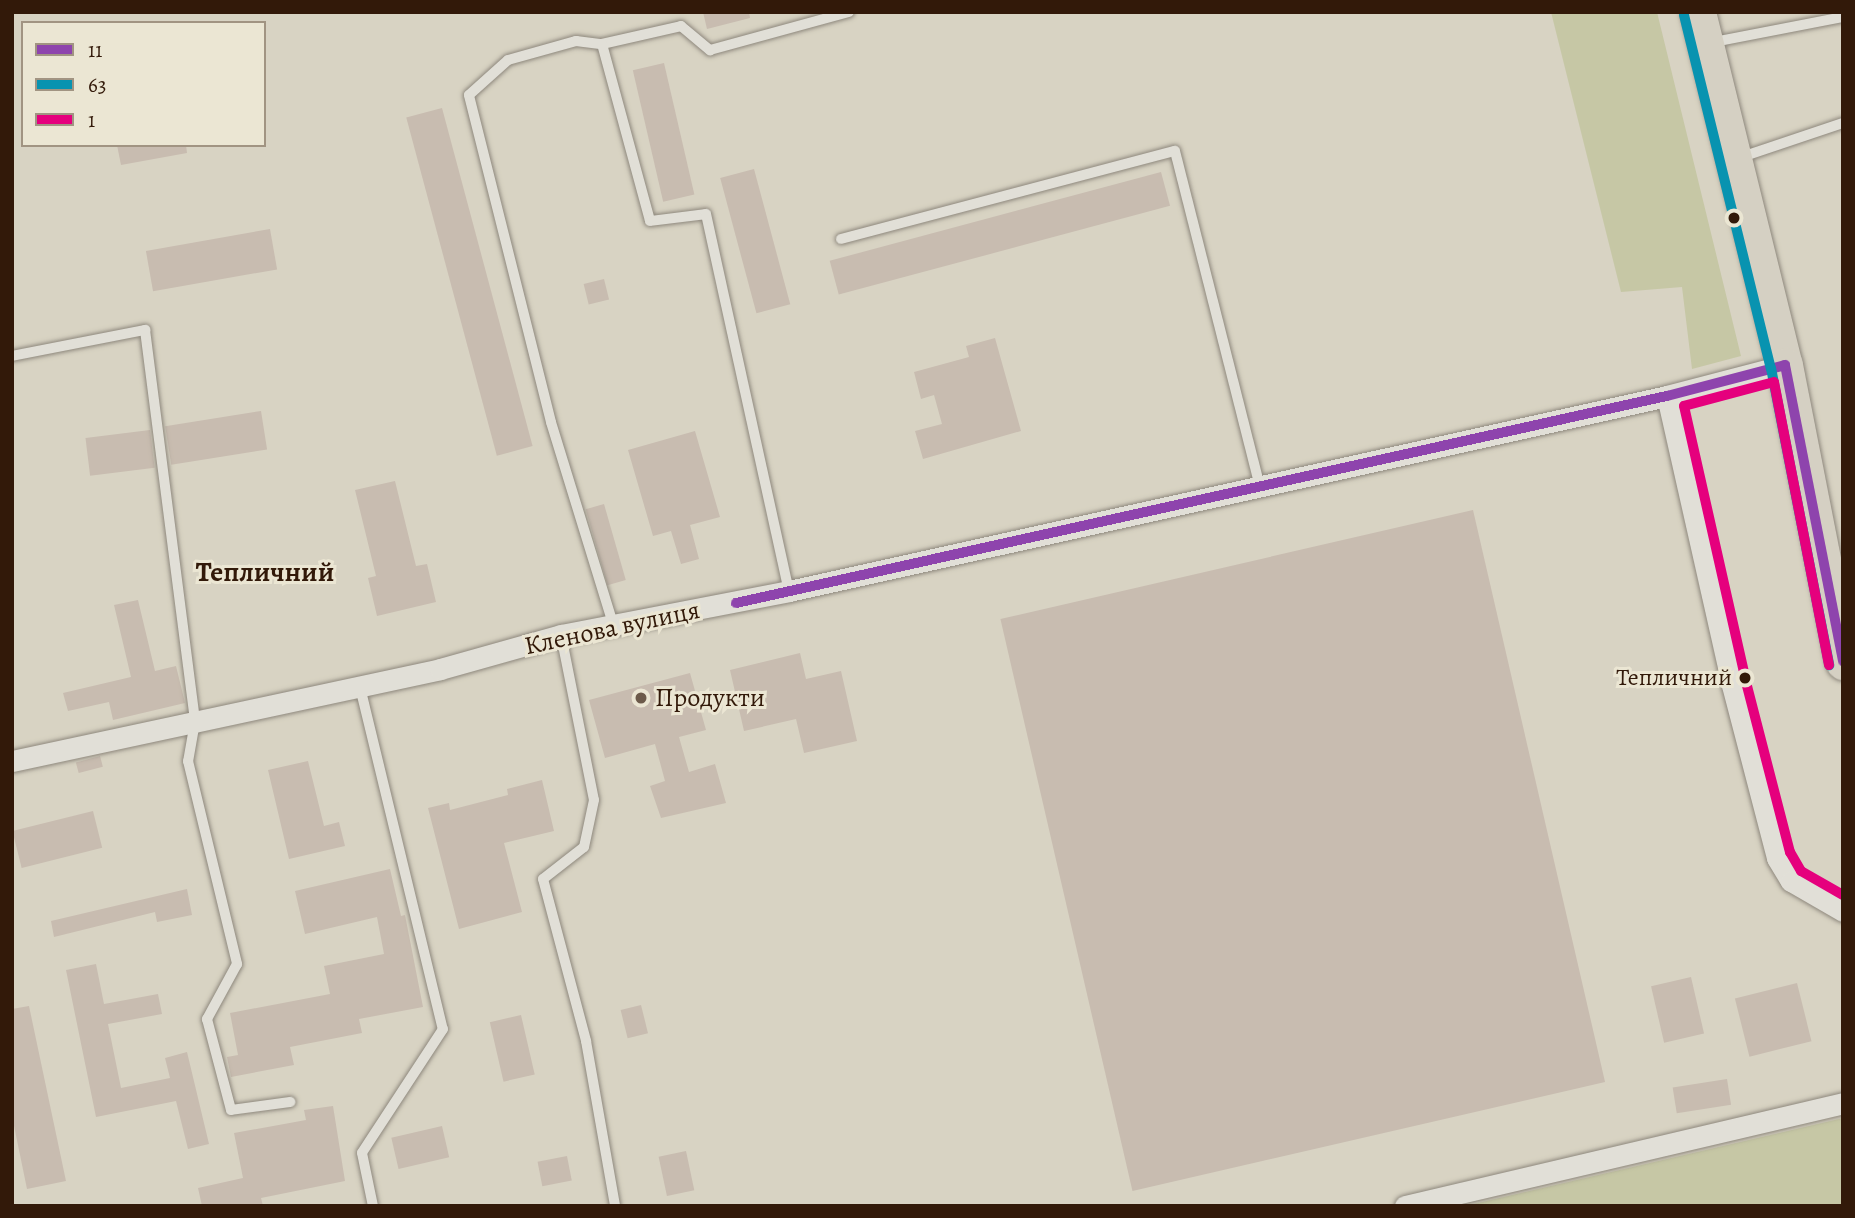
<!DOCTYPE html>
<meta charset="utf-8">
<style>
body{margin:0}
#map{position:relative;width:1855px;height:1218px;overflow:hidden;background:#d8d3c3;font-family:Alegreya,serif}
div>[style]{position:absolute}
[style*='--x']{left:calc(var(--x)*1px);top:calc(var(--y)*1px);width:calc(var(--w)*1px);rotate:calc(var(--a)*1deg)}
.green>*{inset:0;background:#c6c7a5}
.building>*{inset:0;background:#c8bcb0;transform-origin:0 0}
.roads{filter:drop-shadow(0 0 2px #8e887d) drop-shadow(0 0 2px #8e887d)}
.lane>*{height:10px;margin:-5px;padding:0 5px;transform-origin:5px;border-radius:5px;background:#e1dfd7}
.street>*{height:21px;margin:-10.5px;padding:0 10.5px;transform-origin:10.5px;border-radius:10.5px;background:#e1dfd7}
.primary>*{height:35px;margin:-17.5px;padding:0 17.5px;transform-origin:17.5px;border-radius:17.5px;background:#d5d0c3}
.bus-1>*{height:10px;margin:-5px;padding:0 5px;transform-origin:5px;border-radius:5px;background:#8e44ad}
.bus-2>*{height:10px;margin:-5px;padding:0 5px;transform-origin:5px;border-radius:5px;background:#0893b0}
.bus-3>*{height:10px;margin:-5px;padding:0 5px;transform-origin:5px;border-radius:5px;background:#e5007d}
.dots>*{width:19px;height:19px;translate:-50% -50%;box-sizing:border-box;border:4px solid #ebe6d3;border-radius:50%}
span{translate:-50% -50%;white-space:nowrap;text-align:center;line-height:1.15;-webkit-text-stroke:6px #ebe6d3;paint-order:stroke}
.bus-label{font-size:24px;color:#321909}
.right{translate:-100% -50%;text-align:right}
.street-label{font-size:26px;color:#321909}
.poi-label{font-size:26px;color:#321909}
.left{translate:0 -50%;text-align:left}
.neighbourhood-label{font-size:28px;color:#321909;font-weight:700}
.frame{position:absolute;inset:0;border:14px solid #321909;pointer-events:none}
.legend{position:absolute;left:21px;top:21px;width:245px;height:126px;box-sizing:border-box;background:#ebe6d3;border:2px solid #a19482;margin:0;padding:9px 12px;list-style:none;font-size:21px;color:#321909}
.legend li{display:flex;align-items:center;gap:14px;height:35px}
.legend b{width:35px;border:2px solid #a19482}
</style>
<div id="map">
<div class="green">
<div style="clip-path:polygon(1551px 12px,1657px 12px,1741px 356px,1692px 369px,1682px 287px,1621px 292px)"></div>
<div style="clip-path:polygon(1843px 1118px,1843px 1206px,1465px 1206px)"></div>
</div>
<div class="building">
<div style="clip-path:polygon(703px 12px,749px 12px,750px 18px,707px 29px)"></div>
<div style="left:664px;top:63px;width:135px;height:32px;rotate:77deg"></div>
<div style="left:442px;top:108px;width:350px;height:37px;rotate:75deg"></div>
<div style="clip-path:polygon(117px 145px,186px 145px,187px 153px,121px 165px)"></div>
<div style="left:754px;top:169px;width:140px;height:35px;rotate:75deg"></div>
<div style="left:1161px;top:172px;width:35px;height:343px;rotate:75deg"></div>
<div style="left:270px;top:229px;width:41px;height:126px;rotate:80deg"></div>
<div style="left:604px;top:279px;width:21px;height:21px;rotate:76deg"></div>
<div style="clip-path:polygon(995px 338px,1021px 431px,923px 459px,915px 431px,942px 424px,934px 395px,921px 399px,914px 372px,969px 357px,966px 346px)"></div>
<div style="left:261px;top:411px;width:39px;height:97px;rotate:81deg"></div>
<div style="left:150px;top:430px;width:38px;height:65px;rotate:83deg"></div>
<div style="clip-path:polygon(695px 431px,720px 517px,690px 525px,699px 559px,681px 564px,671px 531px,653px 536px,628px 450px)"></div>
<div style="clip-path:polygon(395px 481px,416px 566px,427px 564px,436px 602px,377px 616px,368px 578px,376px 576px,355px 490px)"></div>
<div style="left:604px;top:504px;width:79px;height:19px;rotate:74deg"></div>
<div style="left:1473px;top:510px;width:587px;height:485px;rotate:77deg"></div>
<div style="clip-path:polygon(138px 600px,155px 671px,176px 666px,185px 703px,113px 720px,109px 702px,68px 711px,63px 693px,131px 677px,114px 605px)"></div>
<div style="clip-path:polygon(800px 653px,806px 679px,841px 671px,857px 741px,804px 753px,796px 719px,744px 731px,730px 670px)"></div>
<div style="clip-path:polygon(690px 673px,706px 730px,679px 737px,689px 772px,715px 764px,726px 803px,661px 818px,650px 786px,665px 781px,655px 744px,605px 758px,589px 700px)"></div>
<div style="left:100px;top:756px;width:11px;height:25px;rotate:75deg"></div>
<div style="clip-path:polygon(308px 761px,324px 826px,339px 822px,345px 846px,289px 859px,268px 770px)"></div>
<div style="clip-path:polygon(542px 780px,554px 831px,504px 843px,522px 912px,459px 929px,428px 808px,449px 803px,450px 810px,508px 795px,507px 789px)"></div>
<div style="left:93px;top:811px;width:38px;height:83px;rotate:76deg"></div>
<div style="clip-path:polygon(390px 869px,401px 916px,405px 915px,423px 1007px,359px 1019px,362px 1033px,290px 1047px,294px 1065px,231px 1077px,227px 1057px,238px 1055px,230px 1013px,330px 994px,324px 966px,384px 954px,377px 917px,305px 934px,295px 891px)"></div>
<div style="clip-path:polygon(187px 889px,192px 915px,157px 922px,155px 912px,54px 937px,51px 921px)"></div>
<div style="clip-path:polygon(96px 964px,104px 1004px,158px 994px,162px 1014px,108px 1024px,121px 1088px,170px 1078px,165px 1058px,187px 1052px,209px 1144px,188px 1149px,176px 1101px,96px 1117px,66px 970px)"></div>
<div style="left:1691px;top:977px;width:58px;height:41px;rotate:77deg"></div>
<div style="left:1797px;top:983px;width:60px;height:64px;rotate:76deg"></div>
<div style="left:641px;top:1005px;width:29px;height:21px;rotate:76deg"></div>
<div style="clip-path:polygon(29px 1006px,66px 1181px,27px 1189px,12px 1116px,12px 1009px)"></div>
<div style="left:521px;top:1015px;width:61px;height:32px;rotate:77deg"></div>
<div style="left:1727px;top:1079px;width:26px;height:55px;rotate:81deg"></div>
<div style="clip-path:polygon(333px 1106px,345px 1181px,261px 1198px,263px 1206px,202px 1206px,198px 1188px,243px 1178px,234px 1133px,306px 1120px,304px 1110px)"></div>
<div style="left:442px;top:1126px;width:32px;height:52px;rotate:77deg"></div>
<div style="left:686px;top:1151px;width:40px;height:28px;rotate:78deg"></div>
<div style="left:567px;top:1156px;width:25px;height:30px;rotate:79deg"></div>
</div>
<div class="roads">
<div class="lane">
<div style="--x:1709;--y:43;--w:136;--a:-11"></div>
<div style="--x:602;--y:44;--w:81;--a:-12.8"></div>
<div style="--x:681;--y:26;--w:38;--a:40"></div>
<div style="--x:710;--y:50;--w:144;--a:-15.3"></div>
<div style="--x:1739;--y:158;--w:110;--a:-18.6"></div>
<div style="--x:841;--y:239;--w:345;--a:-14.8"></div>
<div style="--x:1175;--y:151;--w:347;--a:75.8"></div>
<div style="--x:12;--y:356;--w:136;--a:-11.1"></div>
<div style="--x:145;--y:330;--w:395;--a:82.7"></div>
<div style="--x:195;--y:722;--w:40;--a:100"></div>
<div style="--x:188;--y:761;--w:209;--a:76.4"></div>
<div style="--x:237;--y:964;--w:63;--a:118.6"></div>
<div style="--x:207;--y:1019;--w:94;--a:75.2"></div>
<div style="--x:231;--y:1110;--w:60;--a:-7.7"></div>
<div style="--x:614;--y:627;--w:214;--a:-107.1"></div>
<div style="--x:551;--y:422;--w:337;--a:-104.1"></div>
<div style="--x:469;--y:95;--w:52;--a:-41.9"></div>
<div style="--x:508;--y:60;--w:71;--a:-15.6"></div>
<div style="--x:576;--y:41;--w:26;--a:7"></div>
<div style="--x:602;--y:44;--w:183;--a:74.8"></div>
<div style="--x:650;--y:221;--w:56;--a:-7.1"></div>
<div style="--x:706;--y:214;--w:386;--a:77.6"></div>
<div style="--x:561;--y:635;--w:168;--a:78.7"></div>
<div style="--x:594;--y:800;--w:48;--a:102"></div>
<div style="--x:584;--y:847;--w:52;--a:142"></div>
<div style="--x:543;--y:879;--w:168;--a:75.1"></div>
<div style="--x:586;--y:1041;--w:168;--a:80"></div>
<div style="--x:360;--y:687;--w:352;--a:76.4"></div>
<div style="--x:443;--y:1029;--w:148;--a:123.2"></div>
<div style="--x:362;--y:1153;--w:54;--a:78.3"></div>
</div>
<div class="street">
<div style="--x:1667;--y:396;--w:296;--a:77.3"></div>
<div style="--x:1732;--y:685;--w:179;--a:75.4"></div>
<div style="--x:1777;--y:858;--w:27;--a:59"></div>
<div style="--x:1791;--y:881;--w:60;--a:30"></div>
<div style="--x:12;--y:761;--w:438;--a:-12.1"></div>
<div style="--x:440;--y:669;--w:126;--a:-15.7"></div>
<div style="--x:561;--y:635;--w:232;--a:-10.9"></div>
<div style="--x:789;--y:591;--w:899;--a:-12.52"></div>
<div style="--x:1667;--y:396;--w:122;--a:-14.7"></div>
<div style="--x:1405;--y:1206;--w:450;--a:-13.2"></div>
</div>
<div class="primary">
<div style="--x:1698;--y:12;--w:364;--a:76.2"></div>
<div style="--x:1785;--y:365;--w:303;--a:78.9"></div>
</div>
</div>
<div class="bus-1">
<div style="--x:1785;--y:365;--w:302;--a:78.9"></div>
<div style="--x:736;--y:603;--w:954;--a:-12.54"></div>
<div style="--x:1667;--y:396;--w:122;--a:-14.7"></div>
</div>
<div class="bus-2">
<div style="--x:1684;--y:15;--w:364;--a:76.2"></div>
<div style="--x:1771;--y:368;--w:303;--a:78.9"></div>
</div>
<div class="bus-3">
<div style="--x:1829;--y:665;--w:288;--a:-101"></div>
<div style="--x:1774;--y:382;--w:93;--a:165.1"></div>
<div style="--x:1684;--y:406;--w:283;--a:77.3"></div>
<div style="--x:1746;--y:682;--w:176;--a:75.5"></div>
<div style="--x:1790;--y:852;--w:22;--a:60"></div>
<div style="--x:1801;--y:871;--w:48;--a:29.7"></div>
</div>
<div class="dots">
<div style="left:1734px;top:218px;background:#321909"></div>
<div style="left:1745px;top:678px;background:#321909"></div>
<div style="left:641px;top:698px;background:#6c5a4a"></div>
</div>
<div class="bus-label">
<span class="right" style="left:1732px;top:678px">Тепличний</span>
</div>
<div class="street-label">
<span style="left:612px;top:628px;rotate:-12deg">Кленова вулиця</span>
</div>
<div class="poi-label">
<span class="left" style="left:655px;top:698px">Продукти</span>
</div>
<div class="neighbourhood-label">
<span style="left:265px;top:572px">Тепличний</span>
</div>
<div class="frame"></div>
<ul class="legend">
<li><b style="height:9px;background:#8e44ad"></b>11</li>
<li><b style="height:9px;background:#0893b0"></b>63</li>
<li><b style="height:9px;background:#e5007d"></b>1</li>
</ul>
</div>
